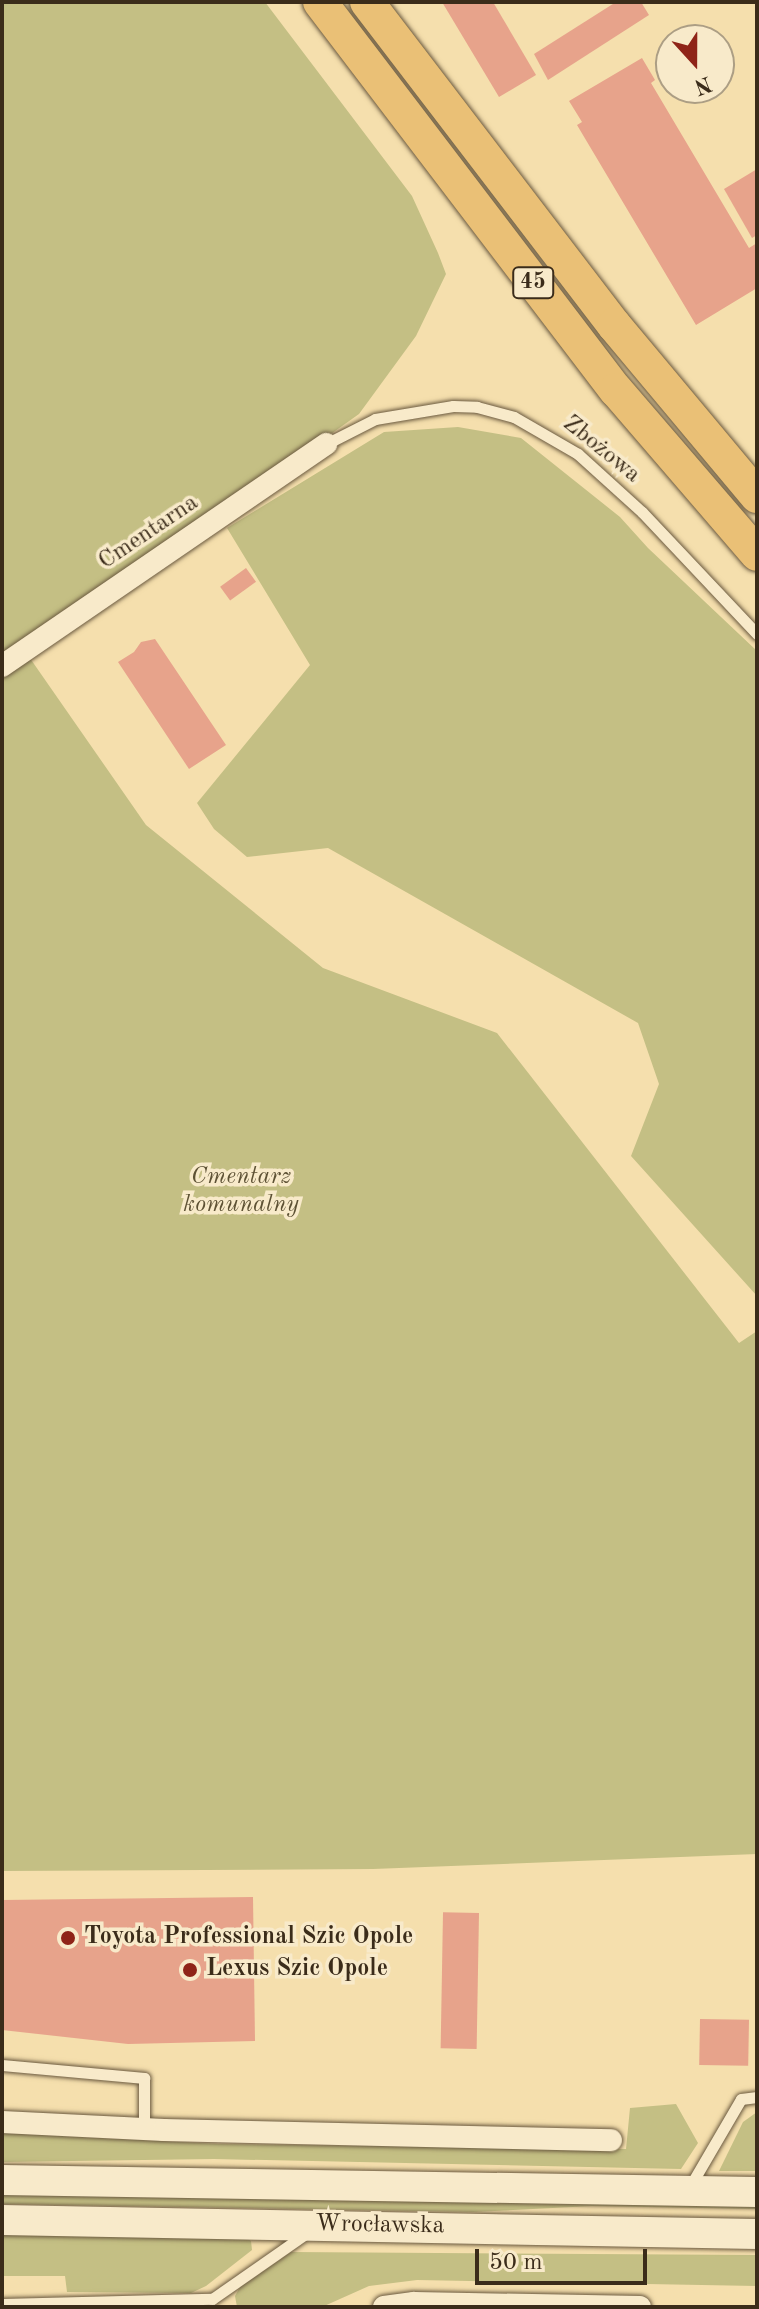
<!DOCTYPE html>
<meta charset="utf-8">
<style>
body{margin:0}
#map{position:relative;width:759px;height:2309px;overflow:hidden;background:#f5dfad;font-family:"Old Standard TT",serif}
div>[style]{position:absolute}
[style*='--x']{left:calc(var(--x)*1px);top:calc(var(--y)*1px);width:calc(var(--w)*1px);rotate:calc(var(--a)*1deg)}
.green>*{inset:0;background:#c4bf84}
.building>*{inset:0;background:#e7a38b;transform-origin:0 0}
.roads{filter:drop-shadow(0 0 2px #6a593f) drop-shadow(0 0 2px #6a593f)}
.service>*{height:11px;margin:-5.5px;padding:0 5.5px;transform-origin:5.5px;border-radius:5.5px;background:#f8eaca}
.minor>*{height:22px;margin:-11px;padding:0 11px;transform-origin:11px;border-radius:11px;background:#f8eaca}
.secondary>*{height:30px;margin:-15px;padding:0 15px;transform-origin:15px;border-radius:15px;background:#f8eaca}
.primary>*{height:34px;margin:-17px;padding:0 17px;transform-origin:17px;border-radius:17px;background:#eac076}
.dots>*{width:22px;height:22px;translate:-50% -50%;box-sizing:border-box;border:4px solid #f8eaca;border-radius:50%}
span{translate:-50% -50%;white-space:nowrap;text-align:center;line-height:1.15;-webkit-text-stroke:7px #f8eaca;paint-order:stroke}
.shield-label span{padding:2px 6px;background:#f8eaca;border:2px solid;border-radius:6px;-webkit-text-stroke-width:0}
.shield-label{font-size:22px;color:#3b2c1a;font-weight:700}
.street-label{font-size:24px;color:#3b2c1a}
.park-label{font-size:24px;color:#5d5134;font-style:italic}
.poi-label{font-size:24px;color:#3b2c1a;font-weight:700}
.left{translate:0 -50%;text-align:left}
.frame{position:absolute;inset:0;border:4px solid #3b2c1a;pointer-events:none}
.north{position:absolute;left:655px;top:24px;width:80px;height:80px;box-sizing:border-box;background:#f8eaca;border:2px solid #ac9e84;border-radius:50%;rotate:159deg;font-size:22px;font-weight:700;line-height:32px;text-align:center;color:#3b2c1a}
.north::after{content:'';display:block;margin:auto;width:28px;height:36px;background:#8f2418;clip-path:polygon(50% 0,100% 100%,50% 72%,0 100%)}
.scale{position:absolute;left:475px;top:2249px;width:172px;height:36px;box-sizing:border-box;border:4px solid #3b2c1a;border-top:0;padding-left:10px;font-size:24px;line-height:28px;white-space:nowrap;color:#3b2c1a;-webkit-text-stroke:6px #f8eaca;paint-order:stroke}
</style>
<div id="map">
<div class="green">
<div style="clip-path:polygon(2px 2px,265px 2px,412px 196px,438px 253px,446px 274px,416px 336px,359px 414px,25px 651px,146px 825px,323px 968px,497px 1033px,739px 1343px,757px 1331px,757px 1854px,373px 1869px,2px 1871px)"></div>
<div style="clip-path:polygon(458px 427px,521px 438px,620px 517px,648px 548px,757px 651px,757px 1296px,631px 1156px,659px 1084px,638px 1023px,328px 848px,247px 857px,214px 829px,197px 803px,310px 665px,227px 528px,384px 432px)"></div>
<div style="clip-path:polygon(676px 2104px,698px 2143px,681px 2169px,214px 2159px,2px 2162px,2px 2133px,219px 2144px,626px 2149px,630px 2108px)"></div>
<div style="clip-path:polygon(757px 2112px,757px 2171px,719px 2171px,743px 2122px)"></div>
<div style="clip-path:polygon(2px 2191px,757px 2203px,757px 2209px,592px 2206px,473px 2212px,2px 2204px)"></div>
<div style="clip-path:polygon(2px 2234px,245px 2237px,251px 2241px,252px 2250px,206px 2286px,191px 2293px,67px 2292px,65px 2276px,2px 2276px)"></div>
<div style="clip-path:polygon(291px 2252px,757px 2255px,757px 2286px,417px 2280px,369px 2286px,322px 2307px,237px 2307px,235px 2296px,240px 2287px)"></div>
</div>
<div class="building">
<div style="clip-path:polygon(442px 2px,493px 2px,536px 75px,499px 97px)"></div>
<div style="clip-path:polygon(616px 2px,641px 2px,649px 15px,548px 80px,534px 54px)"></div>
<div style="clip-path:polygon(642px 58px,655px 80px,651px 83px,749px 248px,757px 243px,757px 288px,696px 325px,577px 125px,582px 122px,569px 101px)"></div>
<div style="clip-path:polygon(757px 169px,757px 235px,752px 238px,724px 189px)"></div>
<div style="left:246px;top:568px;width:17px;height:32px;rotate:54deg"></div>
<div style="clip-path:polygon(155px 639px,226px 745px,189px 769px,118px 662px,134px 652px,141px 642px)"></div>
<div style="clip-path:polygon(253px 1897px,255px 2041px,128px 2044px,2px 2030px,2px 1900px)"></div>
<div style="left:479px;top:1913px;width:136px;height:36px;rotate:91deg"></div>
<div style="left:700px;top:2019px;width:49px;height:46px;rotate:1deg"></div>
</div>
<div class="roads">
<div class="service">
<div style="--x:326;--y:444;--w:55;--a:-27"></div>
<div style="--x:375;--y:419;--w:79;--a:-9.5"></div>
<div style="--x:453;--y:406;--w:24;--a:2"></div>
<div style="--x:477;--y:407;--w:38;--a:15"></div>
<div style="--x:514;--y:417;--w:74;--a:30"></div>
<div style="--x:578;--y:454;--w:86;--a:42.2"></div>
<div style="--x:642;--y:512;--w:168;--a:46.7"></div>
<div style="--x:2;--y:2065;--w:143;--a:5.2"></div>
<div style="--x:144;--y:2078;--w:51;--a:90"></div>
<div style="--x:689;--y:2188;--w:103;--a:-59.7"></div>
<div style="--x:741;--y:2099;--w:16;--a:-7"></div>
<div style="--x:2;--y:2304;--w:210;--a:-1.4"></div>
<div style="--x:212;--y:2299;--w:117;--a:-34.9"></div>
</div>
<div class="minor">
<div style="--x:2;--y:666;--w:393;--a:-34.4"></div>
<div style="--x:2;--y:2122;--w:162;--a:2.8"></div>
<div style="--x:164;--y:2130;--w:447;--a:1.3"></div>
<div style="--x:384;--y:2307;--w:30;--a:-8"></div>
<div style="--x:414;--y:2303;--w:226;--a:1"></div>
</div>
<div class="secondary">
<div style="--x:2;--y:2180;--w:755;--a:0.91"></div>
<div style="--x:2;--y:2220;--w:755;--a:1.06"></div>
</div>
<div class="primary">
<div style="--x:320;--y:2;--w:488;--a:52.7"></div>
<div style="--x:616;--y:390;--w:216;--a:49.3"></div>
<div style="--x:367;--y:2;--w:407;--a:52.6"></div>
<div style="--x:614;--y:325;--w:223;--a:50.1"></div>
</div>
</div>
<div class="dots">
<div style="left:68px;top:1938px;background:#8f2418"></div>
<div style="left:190px;top:1970px;background:#8f2418"></div>
</div>
<div class="shield-label">
<span style="left:533px;top:283px">45</span>
</div>
<div class="street-label">
<span style="left:601px;top:450px;rotate:39deg">Zbożowa</span>
<span style="left:149px;top:533px;rotate:-34deg">Cmentarna</span>
<span style="left:380px;top:2226px;rotate:1deg">Wrocławska</span>
</div>
<div class="park-label">
<span style="left:241px;top:1192px">Cmentarz<br>komunalny</span>
</div>
<div class="poi-label">
<span class="left" style="left:84px;top:1938px">Toyota Professional Szic Opole</span>
<span class="left" style="left:206px;top:1970px">Lexus Szic Opole</span>
</div>
<div class="frame"></div>
<div class="north">N</div>
<div class="scale">50 m</div>
</div>
